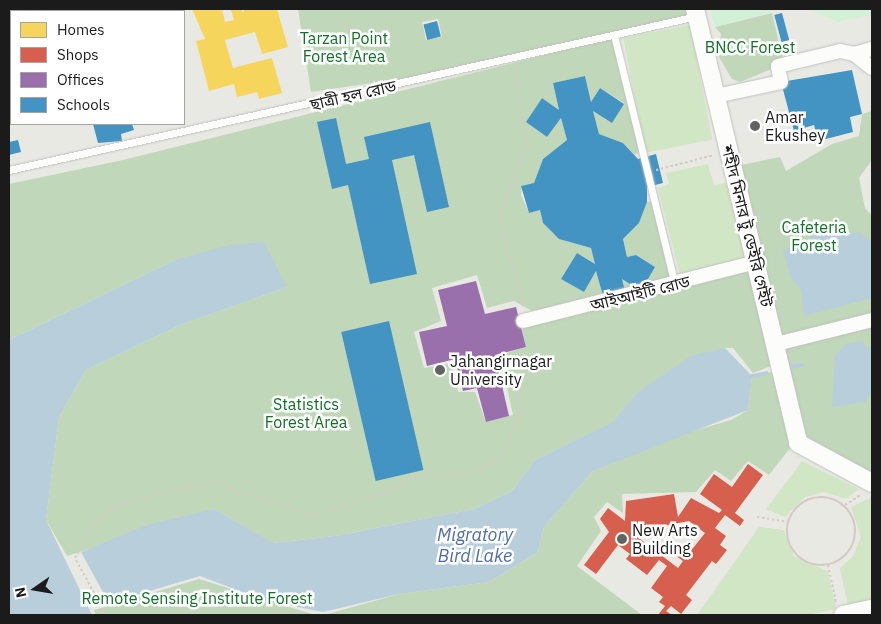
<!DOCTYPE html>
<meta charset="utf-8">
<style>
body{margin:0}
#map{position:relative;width:881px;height:624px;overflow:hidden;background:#e9e9e4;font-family:"IBM Plex Sans","Noto Sans Bengali",sans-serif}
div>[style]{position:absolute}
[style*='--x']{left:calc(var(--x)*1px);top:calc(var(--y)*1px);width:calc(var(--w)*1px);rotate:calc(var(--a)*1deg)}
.grass>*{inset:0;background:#d1e6c4;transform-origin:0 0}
.forest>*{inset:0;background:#c0d7ba}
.park>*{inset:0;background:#d2f0d6}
.water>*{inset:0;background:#b8cedb}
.homes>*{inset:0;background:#f6d55c}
.shops>*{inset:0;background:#d6604d}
.offices>*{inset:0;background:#9970ab}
.schools>*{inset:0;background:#4393c3;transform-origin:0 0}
.stream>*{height:4px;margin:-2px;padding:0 2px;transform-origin:2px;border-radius:2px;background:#b8cedb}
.path>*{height:2px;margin-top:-1px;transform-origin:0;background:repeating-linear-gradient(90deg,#d4c9c5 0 2.5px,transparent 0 5px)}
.path>.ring{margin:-1px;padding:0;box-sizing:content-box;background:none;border:2px solid #d4c9c5;border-radius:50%}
.roads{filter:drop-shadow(0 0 1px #c0c0be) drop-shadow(0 0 1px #c0c0be)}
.service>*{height:7px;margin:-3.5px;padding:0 3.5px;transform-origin:3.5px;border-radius:3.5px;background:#fcfcfb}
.minor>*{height:14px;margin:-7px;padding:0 7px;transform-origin:7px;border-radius:7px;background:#fcfcfb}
.tertiary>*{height:18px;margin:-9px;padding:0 9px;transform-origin:9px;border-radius:9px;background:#fcfcfb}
.dots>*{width:14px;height:14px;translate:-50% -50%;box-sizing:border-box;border:2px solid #fff;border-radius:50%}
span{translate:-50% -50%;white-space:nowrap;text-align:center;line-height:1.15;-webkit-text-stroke:5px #fff;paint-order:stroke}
.park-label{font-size:16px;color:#127028}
.street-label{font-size:16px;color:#1b1b1b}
.poi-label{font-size:16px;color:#1b1b1b}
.left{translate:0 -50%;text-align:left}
.water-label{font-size:18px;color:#4f6ca3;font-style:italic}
.frame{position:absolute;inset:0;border:10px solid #1b1b1b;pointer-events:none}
.legend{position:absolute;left:10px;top:10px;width:175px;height:115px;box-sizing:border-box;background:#fff;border:1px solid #a4a4a4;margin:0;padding:6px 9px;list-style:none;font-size:15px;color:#1b1b1b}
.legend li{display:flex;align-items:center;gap:10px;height:25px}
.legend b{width:25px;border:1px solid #a4a4a4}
.north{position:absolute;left:10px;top:564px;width:50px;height:50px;-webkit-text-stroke:4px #fff;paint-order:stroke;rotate:257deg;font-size:14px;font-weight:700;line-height:20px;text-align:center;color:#1b1b1b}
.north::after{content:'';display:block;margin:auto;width:18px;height:22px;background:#1b1b1b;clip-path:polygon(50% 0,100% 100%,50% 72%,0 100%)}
</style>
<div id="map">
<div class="grass">
<div style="left:690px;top:25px;width:117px;height:68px;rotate:79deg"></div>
<div style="clip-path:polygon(708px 164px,714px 185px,726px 183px,746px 260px,680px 276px,658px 188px,669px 184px,666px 173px)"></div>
<div style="clip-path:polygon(802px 461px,859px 489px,846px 499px,824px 492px,805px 497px,785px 517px,766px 509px)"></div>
<div style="clip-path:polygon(872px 497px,872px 600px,848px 605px,840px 568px,853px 556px,861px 537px,851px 507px)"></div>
<div style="clip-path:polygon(759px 527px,784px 530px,794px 556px,828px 571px,836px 609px,807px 615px,697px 615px)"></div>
</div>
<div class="forest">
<div style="clip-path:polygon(evenodd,298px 9px,695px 9px,697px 15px,433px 74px,311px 92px,298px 9px,438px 19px,442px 37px,426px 40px,422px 22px,438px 19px)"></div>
<div style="clip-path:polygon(772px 13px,784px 64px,740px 82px,732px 79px,719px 57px,721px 34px,715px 27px)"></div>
<div style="clip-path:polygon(613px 38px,640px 152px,635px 155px,623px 143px,599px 134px,593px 111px,612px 123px,624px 103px,600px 88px,591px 102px,585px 76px,553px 83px,559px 110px,542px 98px,526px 122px,547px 137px,561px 118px,567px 140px,543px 159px,534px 184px,522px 186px,521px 195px,529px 213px,540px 210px,543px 223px,559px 239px,591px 248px,595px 264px,577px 253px,561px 279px,584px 292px,596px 271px,603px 296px,532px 311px,514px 301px,487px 308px,477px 275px,432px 288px,441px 321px,414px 332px,424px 368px,452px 363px,458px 392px,475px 392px,486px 422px,513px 415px,500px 355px,526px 347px,522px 328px,750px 269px,776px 364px,753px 373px,733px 348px,725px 348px,638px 392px,614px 422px,535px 460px,512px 491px,474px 509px,335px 536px,272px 543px,214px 509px,67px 556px,46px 520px,59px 417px,86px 370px,180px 325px,287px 287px,175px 260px,9px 340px,9px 184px,123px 160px)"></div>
<div style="clip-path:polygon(872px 111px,872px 160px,859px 178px,865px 208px,872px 216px,872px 483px,803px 443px,737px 166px,780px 157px,786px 171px,832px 144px,859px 136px,862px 114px)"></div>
<div style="clip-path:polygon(654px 201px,673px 285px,626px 296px,622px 279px,641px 291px,655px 267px,636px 255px,627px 257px,623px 239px,639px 223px,647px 202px)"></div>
<div style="clip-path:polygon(777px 371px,794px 443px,769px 475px,748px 461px,731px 481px,715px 470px,696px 492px,622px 494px,623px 513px,607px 502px,594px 517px,601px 531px,577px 566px,642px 615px,324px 615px,399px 594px,489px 582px,538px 552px,544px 527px,593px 471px,666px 439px,731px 420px,748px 410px,752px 376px)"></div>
<div style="clip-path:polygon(199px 579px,315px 615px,96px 615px,94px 610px)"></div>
</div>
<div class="park">
<div style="clip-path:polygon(710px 9px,782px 9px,715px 27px)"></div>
<div style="clip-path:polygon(807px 9px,872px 9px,872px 15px,838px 22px)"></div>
</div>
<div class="water">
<div style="clip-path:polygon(859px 232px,872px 242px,872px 298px,804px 316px,801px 290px,790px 276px,783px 250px,818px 234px)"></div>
<div style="clip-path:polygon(264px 242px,287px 287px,180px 325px,86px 370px,59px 417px,46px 520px,92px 615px,9px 615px,9px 340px,175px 260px,230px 245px)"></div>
<div style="clip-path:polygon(863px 341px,866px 348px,872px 347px,872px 392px,865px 402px,832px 407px,835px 355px,845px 345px)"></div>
<div style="clip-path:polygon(725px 348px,752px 376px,748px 410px,593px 471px,544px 527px,538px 552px,489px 582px,399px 594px,323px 612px,263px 600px,200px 576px,109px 603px,81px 552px,147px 525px,214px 509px,273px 543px,335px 536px,474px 509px,512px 491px,535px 460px,613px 422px,638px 392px,691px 356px)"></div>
</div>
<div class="homes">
<div style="clip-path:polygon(192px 9px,222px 9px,225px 22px,234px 20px,231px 10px,235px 9px,242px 9px,243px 14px,244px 9px,277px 9px,288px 47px,262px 54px,255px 32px,225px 40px,233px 68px,272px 58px,282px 93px,259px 99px,257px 92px,237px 97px,234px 84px,209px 91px,196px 41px,205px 39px)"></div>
</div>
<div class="shops">
<div style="clip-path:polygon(evenodd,748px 464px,763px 475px,735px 513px,744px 520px,740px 526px,725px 515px,715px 528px,726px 536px,720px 545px,727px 550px,716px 564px,712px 561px,686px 595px,692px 600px,681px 614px,671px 606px,666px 611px,672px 615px,658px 615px,665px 606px,659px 602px,663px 597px,651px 588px,667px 566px,659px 560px,647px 575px,626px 559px,630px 554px,618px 545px,596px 574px,584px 565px,609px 532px,600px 519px,608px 508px,625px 521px,626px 501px,674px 494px,678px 517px,691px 498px,719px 513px,722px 510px,700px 494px,714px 474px,732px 487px,748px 464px,689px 521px,705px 533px,690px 552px,678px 543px,671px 552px,683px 561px,678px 568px,631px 532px,689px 521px)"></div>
</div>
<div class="offices">
<div style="clip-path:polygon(476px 281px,485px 314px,516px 307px,526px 347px,495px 355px,509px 416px,486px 422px,477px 388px,463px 391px,455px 359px,427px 366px,419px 332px,447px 326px,438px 290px)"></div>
</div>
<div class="schools">
<div style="clip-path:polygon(9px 9px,38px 11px,11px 11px,11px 42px)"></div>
<div style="left:120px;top:9px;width:36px;height:2px"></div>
<div style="left:782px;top:13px;width:28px;height:8px;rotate:75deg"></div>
<div style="left:437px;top:21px;width:16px;height:14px;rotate:76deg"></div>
<div style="clip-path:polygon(852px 70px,862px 114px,850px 117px,853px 132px,818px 141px,814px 125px,794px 131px,781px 82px)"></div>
<div style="left:11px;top:71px;width:26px;height:2px;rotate:90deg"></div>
<div style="clip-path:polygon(585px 76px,591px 102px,600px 88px,624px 104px,612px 123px,593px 111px,599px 134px,623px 143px,638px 159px,656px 154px,663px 183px,647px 187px,647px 202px,639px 223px,623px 239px,627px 257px,636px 255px,655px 267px,641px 291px,622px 279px,625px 291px,603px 296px,596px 271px,584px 292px,561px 279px,577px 253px,595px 264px,591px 248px,559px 239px,543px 223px,540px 210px,529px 213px,521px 186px,534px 183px,543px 159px,567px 140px,561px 118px,547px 137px,526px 122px,542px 98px,559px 110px,553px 83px)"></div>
<div style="clip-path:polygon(336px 118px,346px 164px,369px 159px,364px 137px,430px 122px,449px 207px,427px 212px,414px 155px,392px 160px,417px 274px,370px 284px,348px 185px,332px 189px,317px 122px)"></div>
<div style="clip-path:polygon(93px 124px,132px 124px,134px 130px,121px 134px,122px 141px,98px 143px)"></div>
<div style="clip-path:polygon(18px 140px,21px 152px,9px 155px,9px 142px)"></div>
<div style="left:389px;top:321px;width:153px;height:49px;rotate:77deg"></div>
</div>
<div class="stream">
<div style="--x:791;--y:367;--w:11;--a:-10"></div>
<div style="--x:752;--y:376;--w:15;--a:-11"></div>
</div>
<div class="path">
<div style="--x:516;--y:66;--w:76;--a:82.4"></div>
<div style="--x:526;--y:141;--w:80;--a:108.9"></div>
<div style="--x:500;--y:217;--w:94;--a:75.2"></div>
<div style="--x:656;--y:170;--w:60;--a:-14.5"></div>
<div class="ring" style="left:787px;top:497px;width:66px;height:66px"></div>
<div style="--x:845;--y:505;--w:20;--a:-33"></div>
<div style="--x:757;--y:517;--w:31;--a:9"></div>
<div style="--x:828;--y:565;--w:38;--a:78"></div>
<div style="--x:106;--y:615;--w:65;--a:-118.5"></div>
<div style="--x:75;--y:558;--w:39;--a:-60"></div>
<div style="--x:95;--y:524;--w:23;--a:-41"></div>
<div style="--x:112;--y:509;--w:21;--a:-23"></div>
<div style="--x:131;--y:501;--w:84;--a:-12.4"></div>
<div style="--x:213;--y:483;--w:105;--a:17.7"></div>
<div style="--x:313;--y:515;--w:74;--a:-16.5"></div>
<div style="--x:384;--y:494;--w:34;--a:-30"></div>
<div style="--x:414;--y:477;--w:63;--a:-4.5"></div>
<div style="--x:477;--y:472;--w:26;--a:-29"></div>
<div style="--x:500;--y:459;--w:52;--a:-66.4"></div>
<div style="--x:521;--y:411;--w:28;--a:-90"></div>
<div style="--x:521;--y:383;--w:34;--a:-64"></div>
<div style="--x:536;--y:352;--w:21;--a:-98"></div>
</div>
<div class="roads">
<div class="service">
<div style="--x:614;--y:35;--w:257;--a:76.3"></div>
<div style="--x:9;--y:170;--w:705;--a:-12.62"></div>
</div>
<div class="minor">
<div style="--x:854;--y:54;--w:19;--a:-16"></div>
<div style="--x:716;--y:96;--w:66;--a:-12.2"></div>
<div style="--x:781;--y:82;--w:16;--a:-101"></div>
<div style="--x:778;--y:66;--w:64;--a:-13.6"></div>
<div style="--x:840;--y:51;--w:14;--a:12"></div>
<div style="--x:854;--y:54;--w:23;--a:38"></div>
<div style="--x:523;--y:321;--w:244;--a:-14.2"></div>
<div style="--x:776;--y:344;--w:99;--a:-14"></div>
</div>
<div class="tertiary">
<div style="--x:695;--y:9;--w:446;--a:76.6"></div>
<div style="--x:798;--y:443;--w:84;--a:28.4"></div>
<div style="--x:843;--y:615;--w:30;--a:-12"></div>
</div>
</div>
<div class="dots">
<div style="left:755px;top:126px;background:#636361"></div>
<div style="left:440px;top:370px;background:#636361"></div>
<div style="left:622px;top:539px;background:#636361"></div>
</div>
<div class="park-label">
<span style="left:344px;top:47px">Tarzan Point<br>Forest Area</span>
<span style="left:750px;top:47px">BNCC Forest</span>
<span style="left:814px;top:236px">Cafeteria<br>Forest</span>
<span style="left:306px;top:413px">Statistics<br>Forest Area</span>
<span style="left:197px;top:598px">Remote Sensing Institute Forest</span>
</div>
<div class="street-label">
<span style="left:353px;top:95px;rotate:-13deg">ছাত্রী হল রোড</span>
<span style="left:747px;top:226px;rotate:76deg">শহীদ মিনার টু ডেইরি গেইট</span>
<span style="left:640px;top:293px;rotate:-14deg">আইআইটি রোড</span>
</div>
<div class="poi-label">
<span class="left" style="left:765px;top:126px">Amar<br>Ekushey</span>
<span class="left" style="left:450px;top:370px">Jahangirnagar<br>University</span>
<span class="left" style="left:632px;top:539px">New Arts<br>Building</span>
</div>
<div class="water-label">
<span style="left:475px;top:546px">Migratory<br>Bird Lake</span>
</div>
<div class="frame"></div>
<ul class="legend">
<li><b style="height:14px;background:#f6d55c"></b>Homes</li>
<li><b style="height:14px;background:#d6604d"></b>Shops</li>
<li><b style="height:14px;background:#9970ab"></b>Offices</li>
<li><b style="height:14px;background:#4393c3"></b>Schools</li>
</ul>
<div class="north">N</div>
</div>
